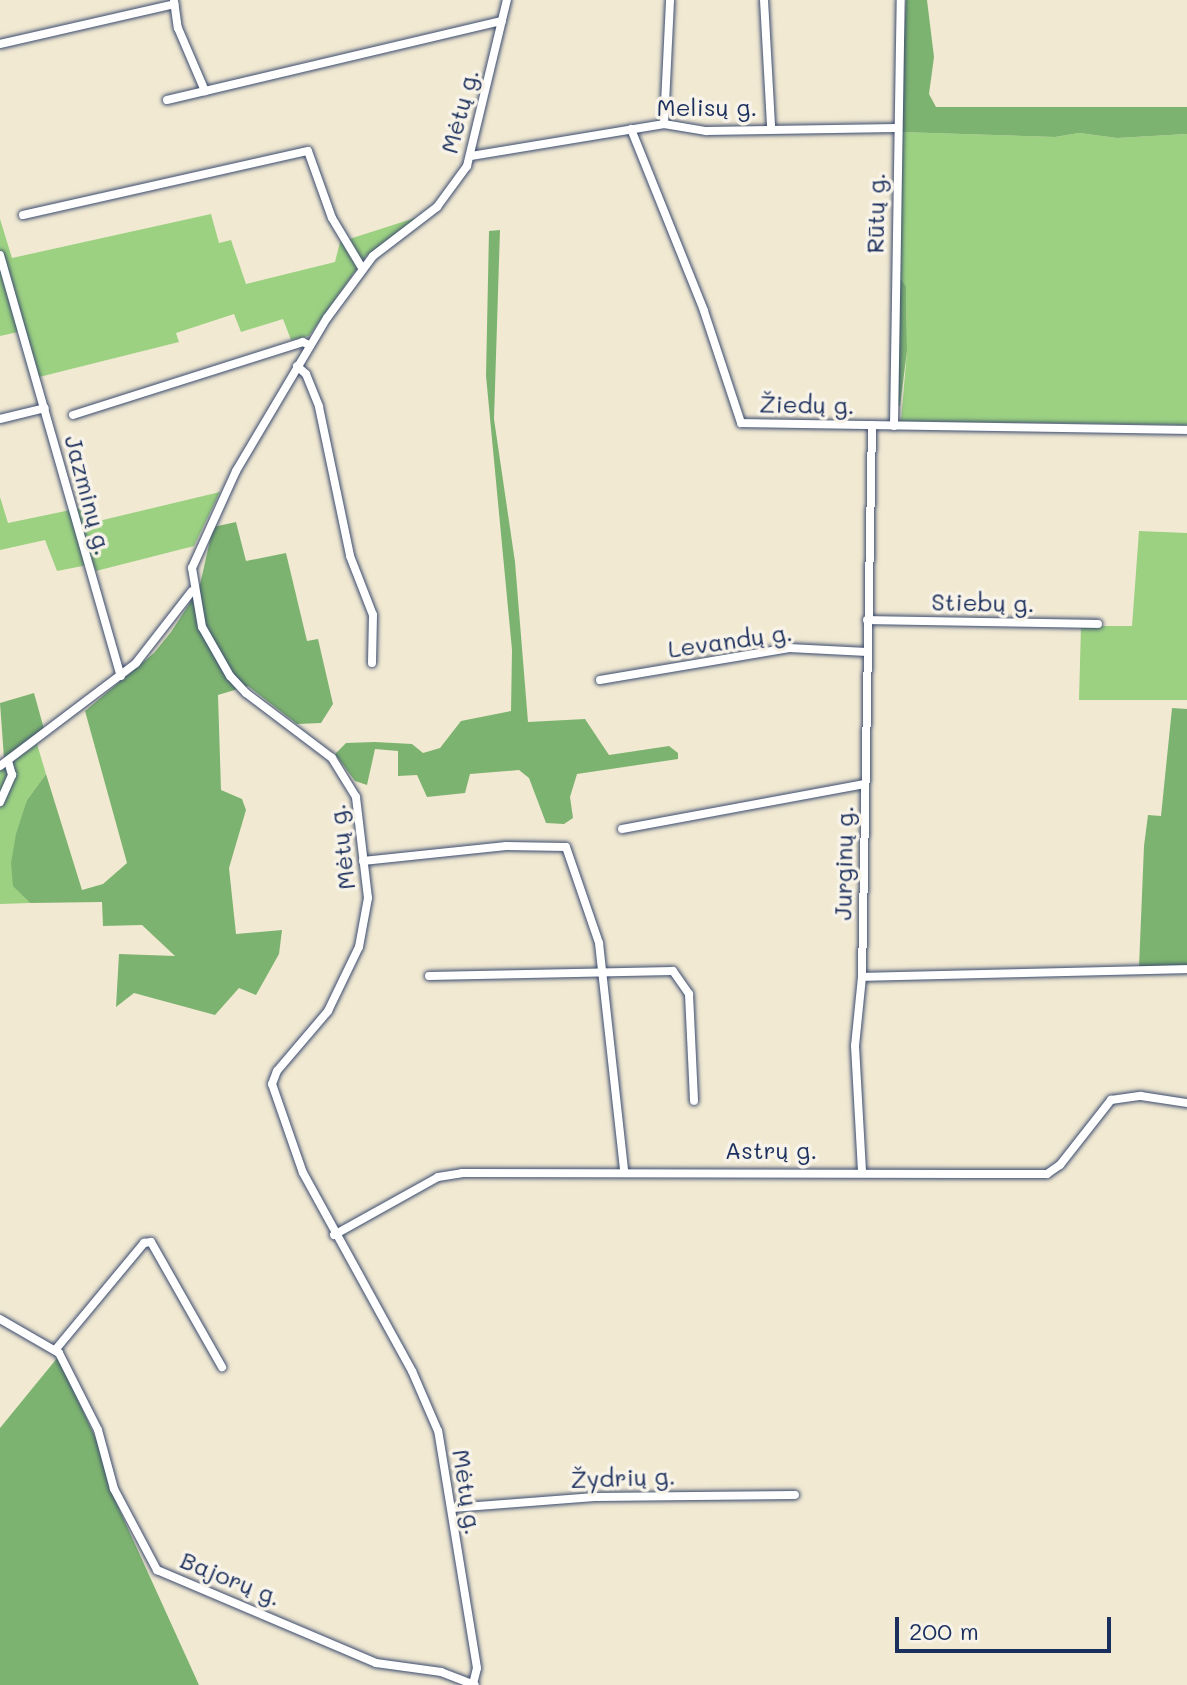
<!DOCTYPE html>
<meta charset="utf-8">
<style>
body{margin:0}
#map{position:relative;width:1187px;height:1685px;overflow:hidden;background:#f1e9d2;font-family:Mali,sans-serif}
div>[style]{position:absolute}
[style*='--x']{left:calc(var(--x)*1px);top:calc(var(--y)*1px);width:calc(var(--w)*1px);rotate:calc(var(--a)*1deg)}
.green>*{inset:0;background:#9cd182}
.forest>*{inset:0;background:#7db370}
.roads{filter:drop-shadow(0 0 2px #3b4b6f) drop-shadow(0 0 2px #3b4b6f)}
.minor>*{height:8px;margin:-4px;padding:0 4px;transform-origin:4px;border-radius:4px;background:#fff}
span{translate:-50% -50%;white-space:nowrap;text-align:center;line-height:1.15;-webkit-text-stroke:7px #f7f3e8;paint-order:stroke}
.street-label{font-size:24px;color:#1b2f5e}
.scale{position:absolute;left:895px;top:1617px;width:216px;height:36px;box-sizing:border-box;border:4px solid #1b2f5e;border-top:0;padding-left:10px;font-size:24px;line-height:28px;white-space:nowrap;color:#1b2f5e;-webkit-text-stroke:6px #f7f3e8;paint-order:stroke}
</style>
<div id="map">
<div class="green">
<div style="clip-path:polygon(899px 132px,1055px 137px,1079px 133px,1117px 138px,1187px 134px,1187px 425px,901px 421px,907px 351px,906px 286px,900px 278px)"></div>
<div style="clip-path:polygon(211px 214px,219px 243px,231px 240px,246px 284px,335px 262px,340px 242px,418px 217px,366px 256px,309px 336px,291px 340px,283px 319px,241px 332px,234px 314px,176px 333px,179px 342px,31px 379px,18px 332px,0 336px,0 219px,12px 258px)"></div>
<div style="clip-path:polygon(220px 492px,194px 546px,96px 571px,93px 564px,57px 571px,45px 540px,0 550px,0 497px,8px 523px,80px 508px,86px 524px)"></div>
<div style="clip-path:polygon(1139px 531px,1187px 533px,1187px 700px,1079px 700px,1081px 626px,1132px 626px)"></div>
<div style="clip-path:polygon(37px 744px,46px 774px,27px 800px,14px 886px,30px 903px,0 904px,0 771px)"></div>
</div>
<div class="forest">
<div style="clip-path:polygon(906px 0,927px 0,934px 57px,929px 94px,936px 107px,1187px 107px,1187px 134px,1117px 138px,1079px 133px,1055px 137px,899px 132px)"></div>
<div style="clip-path:polygon(500px 230px,494px 419px,515px 562px,528px 722px,585px 719px,609px 755px,669px 746px,678px 753px,678px 759px,577px 774px,570px 797px,573px 818px,564px 824px,546px 823px,529px 778px,519px 770px,470px 774px,465px 793px,427px 797px,417px 775px,398px 776px,398px 751px,375px 749px,367px 785px,355px 781px,335px 754px,346px 743px,375px 742px,412px 744px,423px 753px,440px 748px,461px 721px,511px 711px,512px 650px,486px 376px,489px 231px)"></div>
<div style="clip-path:polygon(900px 278px,906px 286px,907px 351px,900px 406px,895px 404px)"></div>
<div style="clip-path:polygon(236px 522px,246px 561px,286px 553px,307px 641px,318px 639px,333px 704px,321px 723px,297px 724px,248px 686px,218px 695px,221px 790px,242px 799px,246px 810px,229px 868px,236px 934px,282px 930px,279px 954px,256px 995px,239px 988px,215px 1015px,134px 993px,116px 1007px,119px 954px,175px 956px,142px 925px,103px 926px,102px 902px,30px 903px,13px 886px,11px 863px,16px 834px,27px 800px,46px 774px,82px 890px,103px 884px,127px 863px,85px 711px,154px 653px,171px 632px,199px 589px,213px 527px)"></div>
<div style="clip-path:polygon(34px 693px,44px 729px,4px 758px,0 703px)"></div>
<div style="clip-path:polygon(1172px 708px,1187px 709px,1187px 965px,1139px 967px,1144px 846px,1148px 815px,1161px 816px)"></div>
<div style="clip-path:polygon(58px 1357px,97px 1441px,110px 1489px,199px 1685px,0 1685px,0 1428px)"></div>
</div>
<div class="roads">
<div class="minor">
<div style="--x:764;--y:0;--w:126;--a:86.8"></div>
<div style="--x:174;--y:1;--w:27;--a:82"></div>
<div style="--x:178;--y:28;--w:69;--a:66.8"></div>
<div style="--x:0;--y:44;--w:179;--a:-12.9"></div>
<div style="--x:167;--y:100;--w:344;--a:-13.3"></div>
<div style="--x:664;--y:124;--w:124;--a:-87.2"></div>
<div style="--x:631;--y:129;--w:196;--a:68.1"></div>
<div style="--x:704;--y:311;--w:118;--a:71.7"></div>
<div style="--x:741;--y:423;--w:446;--a:0.9"></div>
<div style="--x:471;--y:156;--w:196;--a:-9.4"></div>
<div style="--x:664;--y:124;--w:43;--a:9.5"></div>
<div style="--x:706;--y:131;--w:190;--a:-0.9"></div>
<div style="--x:23;--y:215;--w:292;--a:-12.7"></div>
<div style="--x:308;--y:151;--w:71;--a:70.3"></div>
<div style="--x:332;--y:218;--w:58;--a:59"></div>
<div style="--x:0;--y:255;--w:438;--a:74"></div>
<div style="--x:297;--y:366;--w:12;--a:42"></div>
<div style="--x:306;--y:374;--w:35;--a:68"></div>
<div style="--x:319;--y:407;--w:152;--a:78.2"></div>
<div style="--x:350;--y:556;--w:63;--a:68.7"></div>
<div style="--x:373;--y:615;--w:48;--a:91.2"></div>
<div style="--x:73;--y:415;--w:241;--a:-17.6"></div>
<div style="--x:303;--y:342;--w:7;--a:27"></div>
<div style="--x:0;--y:419;--w:46;--a:-13.7"></div>
<div style="--x:872;--y:425;--w:552;--a:91.04"></div>
<div style="--x:862;--y:977;--w:325;--a:-1.4"></div>
<div style="--x:894;--y:426;--w:426;--a:-89.1"></div>
<div style="--x:867;--y:620;--w:231;--a:1"></div>
<div style="--x:600;--y:680;--w:192;--a:-9.6"></div>
<div style="--x:789;--y:648;--w:78;--a:2.9"></div>
<div style="--x:0;--y:766;--w:171;--a:-37.1"></div>
<div style="--x:136;--y:663;--w:91;--a:-52.1"></div>
<div style="--x:0;--y:802;--w:30;--a:-66"></div>
<div style="--x:12;--y:775;--w:15;--a:-106"></div>
<div style="--x:622;--y:829;--w:247;--a:-10.5"></div>
<div style="--x:363;--y:861;--w:144;--a:-6"></div>
<div style="--x:506;--y:846;--w:60;--a:1"></div>
<div style="--x:566;--y:847;--w:102;--a:71"></div>
<div style="--x:599;--y:943;--w:229;--a:83.7"></div>
<div style="--x:429;--y:976;--w:244;--a:-1.2"></div>
<div style="--x:673;--y:971;--w:28;--a:55"></div>
<div style="--x:689;--y:994;--w:107;--a:87.3"></div>
<div style="--x:862;--y:977;--w:69;--a:95.8"></div>
<div style="--x:855;--y:1046;--w:125;--a:86.8"></div>
<div style="--x:334;--y:1235;--w:119;--a:-29.1"></div>
<div style="--x:438;--y:1177;--w:24;--a:-9"></div>
<div style="--x:462;--y:1173;--w:585;--a:0.1"></div>
<div style="--x:1047;--y:1174;--w:16;--a:-35"></div>
<div style="--x:1060;--y:1165;--w:83;--a:-51.9"></div>
<div style="--x:1111;--y:1100;--w:30;--a:-8"></div>
<div style="--x:1141;--y:1096;--w:47;--a:8.7"></div>
<div style="--x:0;--y:1319;--w:68;--a:30"></div>
<div style="--x:59;--y:1353;--w:86;--a:63.1"></div>
<div style="--x:98;--y:1430;--w:61;--a:74.8"></div>
<div style="--x:114;--y:1489;--w:92;--a:62"></div>
<div style="--x:157;--y:1570;--w:238;--a:23"></div>
<div style="--x:376;--y:1663;--w:66;--a:7.9"></div>
<div style="--x:441;--y:1672;--w:36;--a:21"></div>
<div style="--x:56;--y:1349;--w:138;--a:-50.3"></div>
<div style="--x:144;--y:1243;--w:7;--a:-8"></div>
<div style="--x:151;--y:1242;--w:144;--a:60.4"></div>
<div style="--x:452;--y:1508;--w:143;--a:-4.4"></div>
<div style="--x:595;--y:1497;--w:200;--a:-0.6"></div>
<div style="--x:473;--y:1684;--w:16;--a:-76"></div>
<div style="--x:477;--y:1668;--w:240;--a:-99.3"></div>
<div style="--x:438;--y:1431;--w:65;--a:-113.4"></div>
<div style="--x:412;--y:1371;--w:226;--a:-118.8"></div>
<div style="--x:303;--y:1173;--w:94;--a:-109.2"></div>
<div style="--x:272;--y:1084;--w:14;--a:-69"></div>
<div style="--x:277;--y:1071;--w:79;--a:-49.6"></div>
<div style="--x:328;--y:1011;--w:71;--a:-64.2"></div>
<div style="--x:359;--y:947;--w:50;--a:-79.6"></div>
<div style="--x:368;--y:898;--w:102;--a:-96.8"></div>
<div style="--x:356;--y:797;--w:46;--a:-121.6"></div>
<div style="--x:332;--y:758;--w:108;--a:-142.9"></div>
<div style="--x:246;--y:693;--w:23;--a:-133"></div>
<div style="--x:230;--y:676;--w:56;--a:-119.7"></div>
<div style="--x:202;--y:627;--w:60;--a:-99.6"></div>
<div style="--x:192;--y:568;--w:107;--a:-65.6"></div>
<div style="--x:236;--y:471;--w:178;--a:-59.3"></div>
<div style="--x:327;--y:318;--w:77;--a:-53.4"></div>
<div style="--x:373;--y:256;--w:81;--a:-37.4"></div>
<div style="--x:437;--y:207;--w:51;--a:-53.8"></div>
<div style="--x:467;--y:166;--w:171;--a:-76.5"></div>
</div>
</div>
<div class="street-label">
<span style="left:707px;top:107px">Melisų g.</span>
<span style="left:459px;top:111px;rotate:-75deg">Mėtų g.</span>
<span style="left:875px;top:213px;rotate:-89deg">Rūtų g.</span>
<span style="left:807px;top:404px;rotate:1deg">Žiedų g.</span>
<span style="left:89px;top:495px;rotate:75deg">Jazminų g.</span>
<span style="left:983px;top:602px;rotate:1deg">Stiebų g.</span>
<span style="left:730px;top:640px;rotate:-8deg">Levandų g.</span>
<span style="left:341px;top:847px;rotate:-97deg">Mėtų g.</span>
<span style="left:843px;top:863px;rotate:-89deg">Jurginų g.</span>
<span style="left:771px;top:1150px">Astrų g.</span>
<span style="left:623px;top:1477px;rotate:-2deg">Žydrių g.</span>
<span style="left:468px;top:1492px;rotate:81deg">Mėtų g.</span>
<span style="left:231px;top:1578px;rotate:22deg">Bajorų g.</span>
</div>
<div class="scale">200 m</div>
</div>
